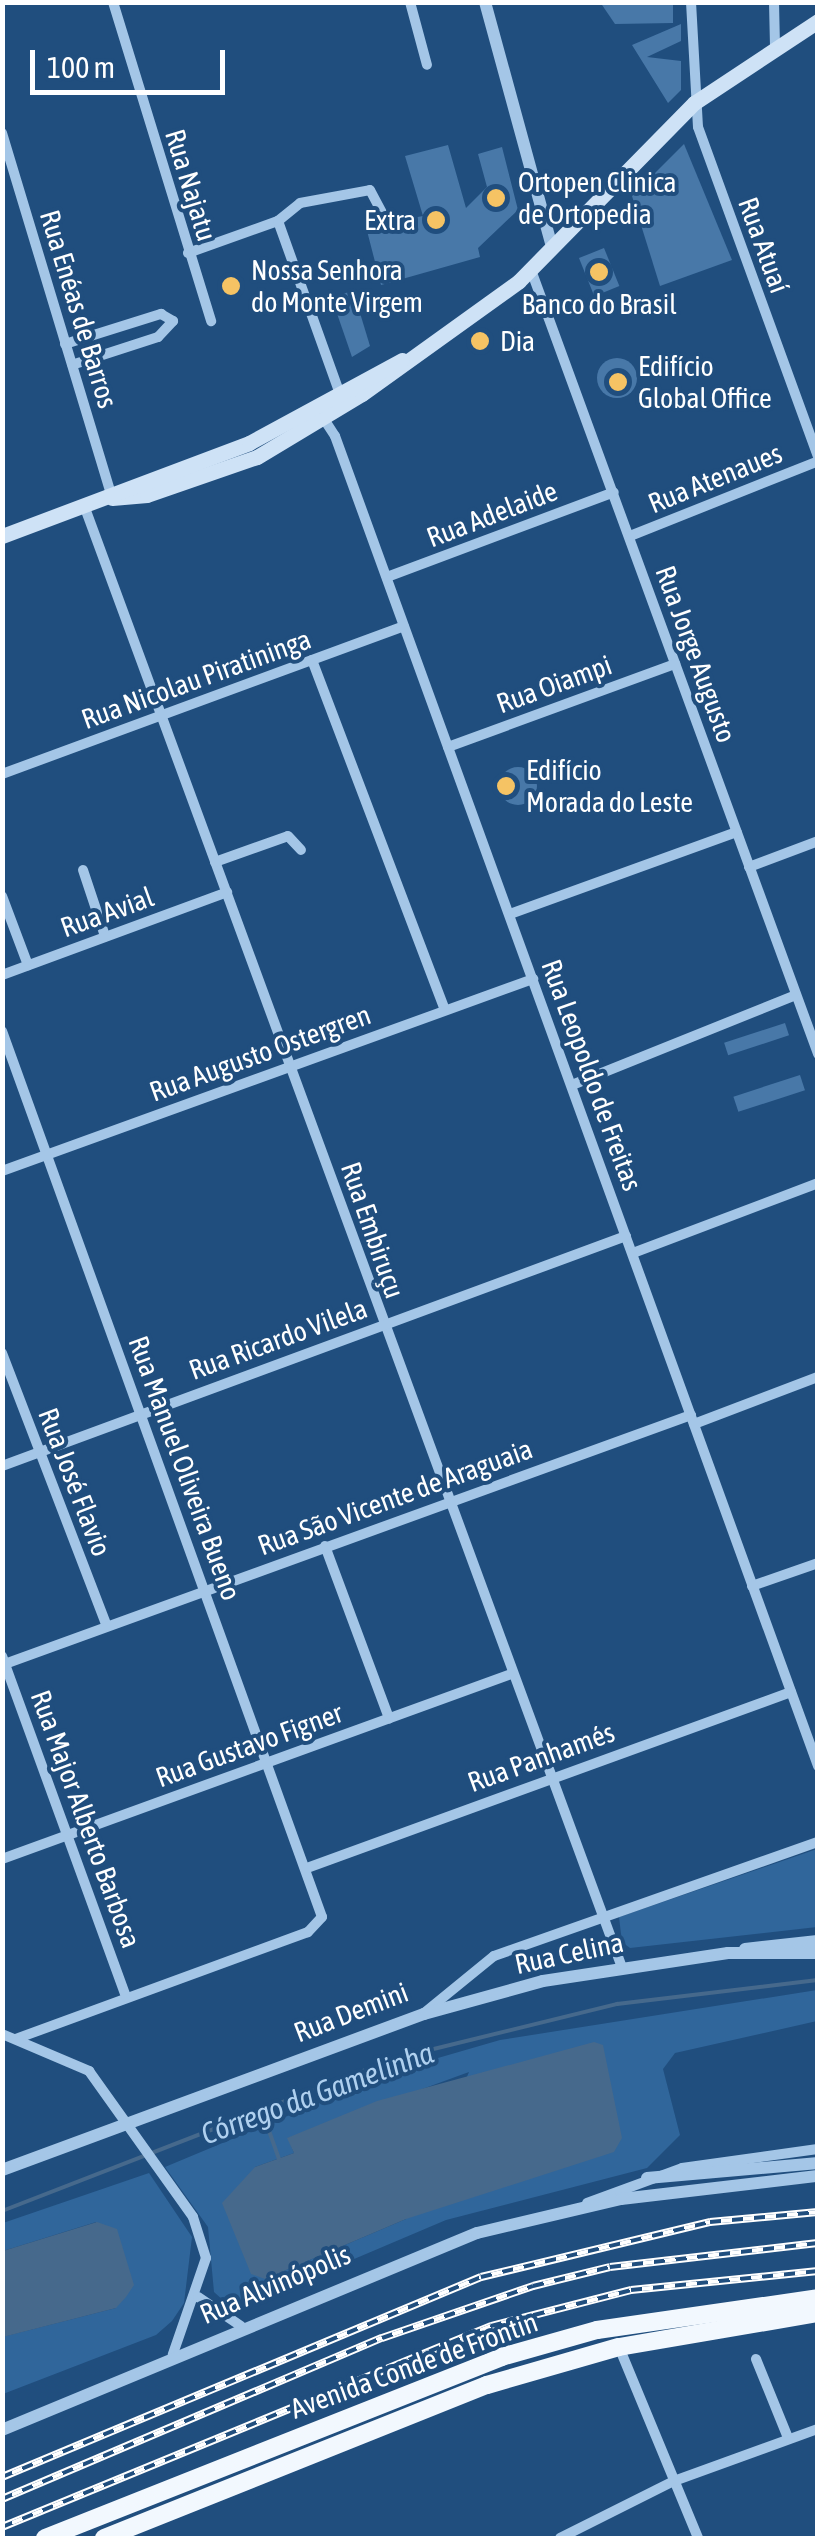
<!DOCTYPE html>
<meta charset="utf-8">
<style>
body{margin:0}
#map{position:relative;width:820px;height:2541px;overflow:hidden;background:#204e7e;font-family:"Asap Condensed",sans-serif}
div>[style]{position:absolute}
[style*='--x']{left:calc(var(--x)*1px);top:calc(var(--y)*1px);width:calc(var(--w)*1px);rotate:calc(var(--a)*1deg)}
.green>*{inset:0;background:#30669b}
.water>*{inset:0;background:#46698c}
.stream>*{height:4px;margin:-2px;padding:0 2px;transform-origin:2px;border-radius:2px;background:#46698c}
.building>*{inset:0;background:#4878a8;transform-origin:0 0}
.round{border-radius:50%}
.minor>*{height:10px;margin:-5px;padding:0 5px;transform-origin:5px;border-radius:5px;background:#a4c6e7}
.tertiary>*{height:12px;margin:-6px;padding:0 6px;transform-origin:6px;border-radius:6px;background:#a4c6e7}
.secondary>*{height:15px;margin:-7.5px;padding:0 7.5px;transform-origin:7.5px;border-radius:7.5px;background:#cee2f6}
.trunk>*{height:18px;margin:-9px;padding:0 9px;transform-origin:9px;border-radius:9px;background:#f2f8fe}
.rail>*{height:8px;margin-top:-4px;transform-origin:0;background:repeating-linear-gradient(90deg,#204e7e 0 11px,#fff 0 22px);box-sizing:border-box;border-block:2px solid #fff}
.dots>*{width:28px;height:28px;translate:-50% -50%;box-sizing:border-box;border:5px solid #204e7e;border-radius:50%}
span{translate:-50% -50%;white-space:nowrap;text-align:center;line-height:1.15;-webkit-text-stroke:8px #204e7e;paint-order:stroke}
.poi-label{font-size:28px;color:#fff}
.left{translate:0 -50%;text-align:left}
.right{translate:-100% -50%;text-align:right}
.street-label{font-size:28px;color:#fff}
.water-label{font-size:30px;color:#afd0ef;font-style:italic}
.frame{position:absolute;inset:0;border:5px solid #fff;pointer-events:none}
.scale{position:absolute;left:30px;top:50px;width:195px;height:45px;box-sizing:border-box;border:5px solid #fff;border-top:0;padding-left:12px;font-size:30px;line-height:35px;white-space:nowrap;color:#fff;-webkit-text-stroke:8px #204e7e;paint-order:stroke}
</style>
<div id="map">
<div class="green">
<div style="clip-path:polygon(817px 1849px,817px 1927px,630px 1948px,622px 1942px,619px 1917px)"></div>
<div style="clip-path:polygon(evenodd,817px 1990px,817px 2021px,675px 2053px,663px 2069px,680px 2135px,647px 2168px,446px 2220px,234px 2310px,214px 2292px,208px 2227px,165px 2167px,400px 2069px,500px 2040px,817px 1990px,469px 2072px,406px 2219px,265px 2279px,255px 2167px,294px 2153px,288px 2138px,469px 2072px)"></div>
<div style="clip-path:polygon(149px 2173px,192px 2237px,184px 2303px,172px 2321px,156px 2335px,3px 2394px,2px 2337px,116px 2308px,96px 2222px,3px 2251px,3px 2223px)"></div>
</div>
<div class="water">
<div style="clip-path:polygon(594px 2042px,603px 2045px,622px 2138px,614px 2152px,406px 2219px,265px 2279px,251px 2274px,222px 2203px,255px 2167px,294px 2153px,287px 2138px,377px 2101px)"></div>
<div style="clip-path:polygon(97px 2222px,117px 2229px,134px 2285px,126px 2297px,116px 2308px,3px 2337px,3px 2251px)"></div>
</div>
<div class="stream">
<div style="--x:262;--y:2111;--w:51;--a:70.5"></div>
<div style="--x:2;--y:2211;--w:424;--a:-21.2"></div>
<div style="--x:397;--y:2058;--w:227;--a:-13.8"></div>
<div style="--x:617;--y:2004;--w:202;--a:-6.8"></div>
</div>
<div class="building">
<div style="clip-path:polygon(600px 2px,673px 2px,673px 23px,615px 24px)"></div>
<div style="clip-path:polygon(681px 24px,681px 41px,647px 57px,681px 61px,681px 90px,668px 103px,632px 45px)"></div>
<div style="clip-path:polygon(684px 144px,732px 260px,660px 286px,632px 196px)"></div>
<div style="clip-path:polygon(448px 145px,466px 208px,487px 187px,478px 154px,502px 147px,518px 210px,478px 248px,480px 257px,381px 285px,366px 227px,423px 216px,405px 156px)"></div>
<div style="left:604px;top:248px;width:41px;height:27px;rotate:68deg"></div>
<div style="clip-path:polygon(353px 290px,370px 346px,352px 357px,332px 299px)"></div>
<div class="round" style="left:597px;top:358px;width:40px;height:40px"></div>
<div class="round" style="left:499px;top:767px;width:38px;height:38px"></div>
<div style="left:785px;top:1023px;width:13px;height:64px;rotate:72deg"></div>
<div style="left:800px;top:1075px;width:16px;height:70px;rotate:72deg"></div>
</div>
<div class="minor">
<div style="--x:113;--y:2;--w:334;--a:72.9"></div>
<div style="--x:410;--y:2;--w:65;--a:74.9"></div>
<div style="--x:691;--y:2;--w:125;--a:86.8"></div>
<div style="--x:698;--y:127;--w:351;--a:70"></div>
<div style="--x:774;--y:2;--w:43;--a:88.7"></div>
<div style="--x:2;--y:133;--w:380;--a:73.2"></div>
<div style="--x:278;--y:221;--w:181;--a:70.3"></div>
<div style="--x:188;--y:253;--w:96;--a:-19.6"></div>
<div style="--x:278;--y:221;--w:28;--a:-39"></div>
<div style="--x:300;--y:203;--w:71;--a:-10.5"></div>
<div style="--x:370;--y:190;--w:30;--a:62"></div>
<div style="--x:531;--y:270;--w:835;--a:69.89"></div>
<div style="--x:65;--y:344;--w:101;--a:-17.4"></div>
<div style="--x:161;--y:314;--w:14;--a:30"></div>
<div style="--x:173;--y:321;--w:22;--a:133"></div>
<div style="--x:158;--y:337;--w:90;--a:162"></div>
<div style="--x:322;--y:416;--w:24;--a:57"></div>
<div style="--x:335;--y:436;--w:1415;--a:70.04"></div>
<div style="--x:85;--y:508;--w:1552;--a:69.8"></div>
<div style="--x:630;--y:536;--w:202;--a:-21.7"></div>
<div style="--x:387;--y:577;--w:242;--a:-20.5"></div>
<div style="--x:312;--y:660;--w:374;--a:69.2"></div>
<div style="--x:448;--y:747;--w:242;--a:-20.1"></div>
<div style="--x:2;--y:774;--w:428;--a:-20.2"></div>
<div style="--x:215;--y:862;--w:77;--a:-19.6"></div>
<div style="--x:288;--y:836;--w:19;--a:47"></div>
<div style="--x:749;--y:867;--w:74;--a:-20.6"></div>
<div style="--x:83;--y:870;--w:70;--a:71.6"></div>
<div style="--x:2;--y:896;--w:74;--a:69.4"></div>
<div style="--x:510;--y:914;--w:241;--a:-19.9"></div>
<div style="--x:2;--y:975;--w:240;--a:-20.2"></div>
<div style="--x:2;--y:1031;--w:942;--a:70.14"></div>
<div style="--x:322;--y:1917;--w:21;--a:133"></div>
<div style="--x:308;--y:1932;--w:311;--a:159.9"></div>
<div style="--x:572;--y:1085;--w:241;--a:-21.9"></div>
<div style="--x:2;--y:1171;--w:565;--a:-19.88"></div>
<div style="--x:633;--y:1253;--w:198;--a:-20.7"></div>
<div style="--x:2;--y:1353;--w:292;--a:69"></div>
<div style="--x:694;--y:1424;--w:133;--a:-20.8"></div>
<div style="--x:2;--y:1466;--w:665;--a:-20.23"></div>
<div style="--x:325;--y:1546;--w:184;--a:69.6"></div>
<div style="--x:752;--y:1586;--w:70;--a:-19.2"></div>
<div style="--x:2;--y:1656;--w:363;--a:70"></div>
<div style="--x:2;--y:1665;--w:733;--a:-19.94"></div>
<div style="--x:2;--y:1859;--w:542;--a:-19.97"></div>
<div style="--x:307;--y:1868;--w:515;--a:-19.98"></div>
<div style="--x:424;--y:2013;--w:90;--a:-39.2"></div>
<div style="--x:494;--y:1956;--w:343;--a:-19.4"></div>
<div style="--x:2;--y:2034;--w:95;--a:23"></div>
<div style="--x:89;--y:2071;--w:179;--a:54.5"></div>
<div style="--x:193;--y:2217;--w:43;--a:72.4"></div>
<div style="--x:206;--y:2258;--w:102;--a:109"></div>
<div style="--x:587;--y:2203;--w:101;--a:-20.2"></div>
<div style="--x:682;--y:2168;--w:137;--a:-8"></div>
<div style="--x:198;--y:2297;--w:52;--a:34"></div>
<div style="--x:619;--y:2347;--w:207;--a:67.5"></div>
<div style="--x:756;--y:2359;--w:85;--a:67.9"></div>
<div style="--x:560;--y:2538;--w:127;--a:-26.6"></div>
<div style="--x:674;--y:2481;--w:153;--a:-19.9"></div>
</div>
<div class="tertiary">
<div style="--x:485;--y:2;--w:254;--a:74.7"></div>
<div style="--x:745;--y:1949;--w:73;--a:-6.3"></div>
<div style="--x:2;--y:2170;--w:450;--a:-20.3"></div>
<div style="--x:424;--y:2014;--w:123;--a:-15.5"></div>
<div style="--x:543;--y:1981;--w:187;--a:-8.6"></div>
<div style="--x:728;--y:1953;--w:90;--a:0"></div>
<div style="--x:647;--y:2178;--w:172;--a:-5"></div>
<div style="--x:2;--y:2430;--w:514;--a:-22.53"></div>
<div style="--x:477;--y:2233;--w:148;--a:-13.3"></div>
<div style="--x:621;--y:2199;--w:198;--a:-6.7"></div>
</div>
<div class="secondary">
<div style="--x:112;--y:498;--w:35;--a:-5"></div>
<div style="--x:147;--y:495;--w:116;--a:-19.1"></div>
<div style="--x:257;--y:457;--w:122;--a:-31"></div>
<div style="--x:362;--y:394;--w:193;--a:-35.7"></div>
<div style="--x:519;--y:281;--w:250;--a:-45.5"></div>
<div style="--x:694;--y:103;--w:149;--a:-33.5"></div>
<div style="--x:2;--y:536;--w:264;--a:-20.6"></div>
<div style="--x:249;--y:443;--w:174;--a:-28.5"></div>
</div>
<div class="trunk">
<div style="--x:45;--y:2538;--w:491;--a:-21.6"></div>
<div style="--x:501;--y:2357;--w:100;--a:-15.7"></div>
<div style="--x:597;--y:2330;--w:223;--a:-8.2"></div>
<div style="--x:104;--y:2538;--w:412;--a:-21.8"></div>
<div style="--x:487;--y:2385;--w:137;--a:-16.1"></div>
<div style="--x:619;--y:2347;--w:202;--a:-9.7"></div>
</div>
<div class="rail">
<div style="--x:2;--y:2477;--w:519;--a:-22.66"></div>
<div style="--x:481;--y:2277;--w:236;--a:-13.5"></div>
<div style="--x:710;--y:2222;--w:108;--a:-5.3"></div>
<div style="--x:2;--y:2499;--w:413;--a:-23"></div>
<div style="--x:382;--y:2338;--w:160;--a:-19"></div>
<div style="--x:533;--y:2286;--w:79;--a:-13.9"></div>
<div style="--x:610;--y:2267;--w:209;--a:-6.6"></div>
<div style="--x:2;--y:2527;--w:529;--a:-22.34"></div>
<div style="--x:491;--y:2326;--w:145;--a:-14.4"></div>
<div style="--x:631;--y:2290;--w:188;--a:-5.8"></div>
</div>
<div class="dots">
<div style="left:496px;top:198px;background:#f5c364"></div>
<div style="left:436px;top:220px;background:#f5c364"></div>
<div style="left:599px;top:272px;background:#f5c364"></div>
<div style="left:231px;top:286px;background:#f5c364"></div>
<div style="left:480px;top:341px;background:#f5c364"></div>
<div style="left:618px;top:382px;background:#f5c364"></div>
<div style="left:506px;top:786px;background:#f5c364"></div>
</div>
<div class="poi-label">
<span class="left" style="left:518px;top:198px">Ortopen Clinica<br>de Ortopedia</span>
<span class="right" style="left:416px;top:220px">Extra</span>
<span class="left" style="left:251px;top:286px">Nossa Senhora<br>do Monte Virgem</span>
<span style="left:599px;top:304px">Banco do Brasil</span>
<span class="left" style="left:500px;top:341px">Dia</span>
<span class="left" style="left:638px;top:382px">Edifício<br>Global Office</span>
<span class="left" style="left:526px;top:786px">Edifício<br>Morada do Leste</span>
</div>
<div class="street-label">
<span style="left:191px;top:185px;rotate:73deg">Rua Najatu</span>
<span style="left:764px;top:245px;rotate:70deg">Rua Atuaí</span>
<span style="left:79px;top:309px;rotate:73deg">Rua Enéas de Barros</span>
<span style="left:715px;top:478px;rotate:-22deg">Rua Atenaues</span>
<span style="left:492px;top:514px;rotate:-21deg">Rua Adelaide</span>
<span style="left:696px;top:654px;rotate:70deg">Rua Jorge Augusto</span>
<span style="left:196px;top:679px;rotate:-20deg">Rua Nicolau Piratininga</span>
<span style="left:554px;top:684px;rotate:-20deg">Rua Oiampi</span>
<span style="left:107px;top:912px;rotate:-20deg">Rua Avial</span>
<span style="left:260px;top:1053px;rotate:-20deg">Rua Augusto Ostergren</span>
<span style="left:592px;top:1075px;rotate:70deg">Rua Leopoldo de Freitas</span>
<span style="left:373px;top:1230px;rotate:71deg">Rua Embiruçu</span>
<span style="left:278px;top:1339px;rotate:-20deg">Rua Ricardo Vilela</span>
<span style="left:185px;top:1468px;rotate:70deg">Rua Manuel Oliveira Bueno</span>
<span style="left:75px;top:1482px;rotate:69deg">Rua José Flavio</span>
<span style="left:395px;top:1497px;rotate:-20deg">Rua São Vicente de Araguaia</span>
<span style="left:249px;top:1745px;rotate:-20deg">Rua Gustavo Figner</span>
<span style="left:541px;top:1757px;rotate:-20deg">Rua Panhamés</span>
<span style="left:86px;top:1819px;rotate:70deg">Rua Major Alberto Barbosa</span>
<span style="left:569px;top:1953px;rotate:-12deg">Rua Celina</span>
<span style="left:351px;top:2012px;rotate:-21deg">Rua Demini</span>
<span style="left:275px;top:2284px;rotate:-23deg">Rua Alvinópolis</span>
<span style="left:414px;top:2365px;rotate:-20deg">Avenida Conde de Frontin</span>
</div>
<div class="water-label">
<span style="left:317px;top:2093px;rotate:-20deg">Córrego da Gamelinha</span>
</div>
<div class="frame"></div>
<div class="scale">100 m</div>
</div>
